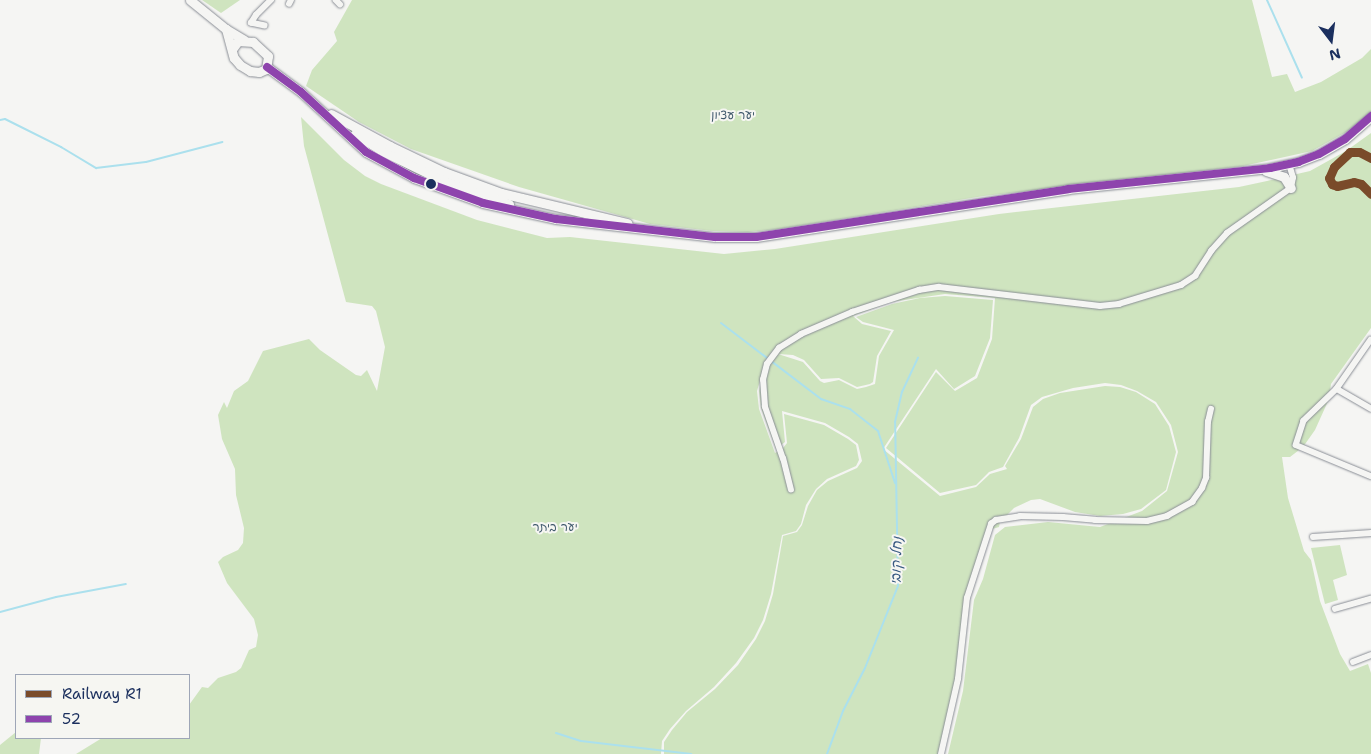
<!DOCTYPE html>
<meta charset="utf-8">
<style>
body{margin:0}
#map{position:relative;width:1371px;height:754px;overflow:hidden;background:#f5f5f3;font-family:"Shantell Sans","Playpen Sans Hebrew",sans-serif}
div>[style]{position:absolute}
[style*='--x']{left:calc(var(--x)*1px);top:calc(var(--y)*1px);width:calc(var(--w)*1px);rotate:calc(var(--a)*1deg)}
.green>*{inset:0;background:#cfe4bf}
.stream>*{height:2px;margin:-1px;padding:0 1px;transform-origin:1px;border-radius:1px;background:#abe0ed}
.roads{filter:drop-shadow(0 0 1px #898d95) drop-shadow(0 0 1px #898d95)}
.minor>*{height:5.5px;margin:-2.75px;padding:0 2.75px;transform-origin:2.75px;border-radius:2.75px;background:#f5f5f3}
.primary>*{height:9px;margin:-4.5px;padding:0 4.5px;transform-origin:4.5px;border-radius:4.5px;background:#f5f5f3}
.bus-1>*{height:8px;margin:-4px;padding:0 4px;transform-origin:4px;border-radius:4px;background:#8e44ad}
.rail-1>*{height:9px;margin:-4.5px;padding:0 4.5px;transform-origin:4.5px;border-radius:4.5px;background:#7a4b2a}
.dots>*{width:14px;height:14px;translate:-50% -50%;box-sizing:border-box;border:2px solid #f6f6f2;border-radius:50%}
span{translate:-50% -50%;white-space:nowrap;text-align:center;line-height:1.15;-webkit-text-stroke:4px #f6f6f2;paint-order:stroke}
.park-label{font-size:12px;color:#40596c}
.water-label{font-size:14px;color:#375981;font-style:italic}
.legend{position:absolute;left:15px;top:674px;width:175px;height:65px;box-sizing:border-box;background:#f6f6f2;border:1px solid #9ea6b7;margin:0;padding:6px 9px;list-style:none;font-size:15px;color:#1b2f5e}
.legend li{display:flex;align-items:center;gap:10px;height:25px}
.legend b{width:25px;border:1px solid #9ea6b7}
.north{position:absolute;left:1306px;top:15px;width:50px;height:50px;-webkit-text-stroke:4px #f6f6f2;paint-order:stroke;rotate:165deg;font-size:14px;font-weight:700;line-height:20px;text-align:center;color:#1b2f5e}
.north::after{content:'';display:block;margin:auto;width:18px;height:22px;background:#1b2f5e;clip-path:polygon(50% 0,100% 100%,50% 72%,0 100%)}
</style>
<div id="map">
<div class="green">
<div style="clip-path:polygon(202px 0,240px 0,221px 13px)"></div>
<div style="clip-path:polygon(352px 0,1252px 0,1272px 77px,1287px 74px,1295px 92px,1321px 82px,1362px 58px,1371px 49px,1371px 113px,1346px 132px,1312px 151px,1243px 166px,984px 196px,778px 229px,748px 232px,713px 231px,650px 224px,519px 187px,411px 149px,359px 122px,306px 86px,312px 70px,337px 41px,334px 32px)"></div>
<div style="clip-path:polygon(301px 117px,344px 160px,365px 176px,381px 184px,477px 220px,547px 238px,570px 237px,724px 254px,775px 249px,999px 214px,1239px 187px,1267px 181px,1310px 171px,1346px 151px,1371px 133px,1371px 328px,1331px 384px,1329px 399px,1315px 430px,1303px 447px,1290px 457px,1282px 457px,1288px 498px,1304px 551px,1311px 560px,1320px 601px,1340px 654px,1350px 671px,1368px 664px,1371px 673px,1371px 754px,948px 754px,963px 691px,974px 600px,983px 579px,995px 535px,1005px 527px,1048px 522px,1100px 527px,1142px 511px,1167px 491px,1178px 452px,1171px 425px,1156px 402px,1137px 391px,1121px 385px,1105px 383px,1073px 388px,1042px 397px,1031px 405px,1019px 438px,1003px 467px,989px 472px,976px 485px,940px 493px,886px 448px,936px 372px,955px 391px,977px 378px,992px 339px,995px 298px,945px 294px,891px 302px,853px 316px,862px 324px,891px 331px,877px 356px,873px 382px,870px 384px,857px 387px,839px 378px,821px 379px,804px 360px,793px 355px,778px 354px,803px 362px,820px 381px,824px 383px,839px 380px,857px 389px,866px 387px,875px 384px,879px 356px,894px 330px,863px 322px,856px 317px,892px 304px,920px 298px,945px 296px,993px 300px,990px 338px,975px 376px,954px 389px,936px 369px,883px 449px,940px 496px,976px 487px,990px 474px,1007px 469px,1005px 466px,1021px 439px,1033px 407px,1043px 399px,1060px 393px,1105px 386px,1120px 387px,1136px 392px,1155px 404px,1169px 426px,1176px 452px,1166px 490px,1141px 509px,1123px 514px,1100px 516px,1075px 512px,1040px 499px,1031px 500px,1014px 508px,1000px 522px,999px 527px,989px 530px,966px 598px,955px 691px,939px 754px,664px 754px,664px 742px,672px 730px,687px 712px,715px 689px,738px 665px,756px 639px,765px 621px,773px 594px,783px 536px,797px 532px,802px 525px,808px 506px,817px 490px,828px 481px,857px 468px,862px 461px,858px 444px,849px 437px,825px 423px,782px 411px,785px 442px,776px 449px,761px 408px,759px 391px,765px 364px,757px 391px,759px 409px,775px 453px,783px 448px,787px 443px,784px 414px,824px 425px,848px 439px,856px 445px,859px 460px,856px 466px,827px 479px,816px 489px,806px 505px,801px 524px,796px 531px,782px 535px,771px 594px,763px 620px,754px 638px,736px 663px,714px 687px,686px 711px,670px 729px,662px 741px,661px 754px,76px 754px,102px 738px,189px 738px,189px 705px,202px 687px,208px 688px,218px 678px,236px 672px,241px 668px,249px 650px,256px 647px,258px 635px,254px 619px,227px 583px,218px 562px,223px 557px,238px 550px,243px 543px,244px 528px,236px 495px,235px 469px,222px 439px,218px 415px,224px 402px,227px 408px,234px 391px,248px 381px,263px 351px,309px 339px,320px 350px,356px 375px,361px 376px,367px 370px,377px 391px,385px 347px,376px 311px,372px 306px,346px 302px,304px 146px)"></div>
<div style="clip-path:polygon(1340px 545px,1347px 575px,1333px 580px,1338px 600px,1325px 604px,1311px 548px)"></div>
<div style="clip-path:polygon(16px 732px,16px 738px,41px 738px,39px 754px,0 754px,0 745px)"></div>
</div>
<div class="stream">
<div style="--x:1267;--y:0;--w:85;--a:65.8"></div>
<div style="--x:0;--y:120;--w:5;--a:-11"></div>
<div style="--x:5;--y:119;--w:63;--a:26.6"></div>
<div style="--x:61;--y:147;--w:41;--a:31"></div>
<div style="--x:96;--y:168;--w:50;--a:-6.8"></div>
<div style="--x:146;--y:162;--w:79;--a:-14.7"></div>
<div style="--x:721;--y:323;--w:126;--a:37.2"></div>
<div style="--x:821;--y:399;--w:31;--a:19"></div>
<div style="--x:850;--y:409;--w:36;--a:38"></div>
<div style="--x:878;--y:431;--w:55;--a:71.9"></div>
<div style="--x:0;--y:612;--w:58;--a:-15"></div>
<div style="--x:56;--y:597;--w:71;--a:-10.5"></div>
<div style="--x:556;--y:733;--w:26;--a:18"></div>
<div style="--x:581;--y:741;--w:111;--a:6.7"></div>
<div style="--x:827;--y:754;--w:46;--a:-69.6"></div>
<div style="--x:843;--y:711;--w:48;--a:-62.9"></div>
<div style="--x:865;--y:668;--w:88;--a:-68.1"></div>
<div style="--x:898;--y:586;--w:164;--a:-91"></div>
<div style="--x:895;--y:422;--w:31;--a:-77"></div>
<div style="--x:902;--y:392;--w:38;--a:-65"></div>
</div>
<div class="roads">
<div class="minor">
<div style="--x:336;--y:0;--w:6;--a:45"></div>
<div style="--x:289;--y:4;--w:4;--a:-63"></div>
<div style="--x:265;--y:26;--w:14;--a:-168"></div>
<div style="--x:251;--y:23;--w:9;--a:-58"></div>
<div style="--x:256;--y:15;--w:21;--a:-45"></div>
<div style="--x:1371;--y:340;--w:60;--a:124.8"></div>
<div style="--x:1337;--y:389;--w:46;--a:135.9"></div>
<div style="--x:1304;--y:421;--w:25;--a:108"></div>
<div style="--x:1296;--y:445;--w:81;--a:22.5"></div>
<div style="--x:1337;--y:389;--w:39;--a:30"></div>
<div style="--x:791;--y:490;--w:32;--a:-104"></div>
<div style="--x:783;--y:459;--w:55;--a:-109.1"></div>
<div style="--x:765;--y:407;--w:27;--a:-94"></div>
<div style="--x:763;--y:380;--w:16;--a:-76"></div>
<div style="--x:767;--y:364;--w:20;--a:-53"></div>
<div style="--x:779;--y:348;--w:26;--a:-32"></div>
<div style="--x:801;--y:334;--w:56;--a:-23.3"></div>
<div style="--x:852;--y:312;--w:71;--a:-18.2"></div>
<div style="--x:919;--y:290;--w:20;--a:-9"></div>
<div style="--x:939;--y:287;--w:162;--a:6.7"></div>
<div style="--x:1100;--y:306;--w:19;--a:-6"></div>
<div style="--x:1119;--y:304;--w:65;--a:-17"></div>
<div style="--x:1181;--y:285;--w:17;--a:-33"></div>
<div style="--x:1195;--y:276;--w:30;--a:-57"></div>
<div style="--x:1211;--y:251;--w:24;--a:-48"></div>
<div style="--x:1227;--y:233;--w:78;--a:-35.1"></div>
<div style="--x:1291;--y:188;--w:10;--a:-79"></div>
<div style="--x:1293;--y:178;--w:15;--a:-106"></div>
<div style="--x:1313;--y:537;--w:58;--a:-3.9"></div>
<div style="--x:1335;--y:609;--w:37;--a:-16"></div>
<div style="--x:1353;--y:662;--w:19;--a:-21"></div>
<div style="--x:941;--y:754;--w:77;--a:-77.2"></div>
<div style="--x:958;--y:679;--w:81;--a:-83.7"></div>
<div style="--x:967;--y:598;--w:78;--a:-72"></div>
<div style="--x:991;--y:524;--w:6;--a:-39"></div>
<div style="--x:996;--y:520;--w:24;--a:-9"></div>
<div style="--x:1020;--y:516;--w:43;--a:1.3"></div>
<div style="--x:1063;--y:517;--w:32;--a:5"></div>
<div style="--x:1095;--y:520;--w:52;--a:1.1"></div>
<div style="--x:1147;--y:521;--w:21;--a:-14"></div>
<div style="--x:1167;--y:516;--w:29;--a:-29"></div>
<div style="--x:1192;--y:502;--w:17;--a:-54"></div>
<div style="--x:1202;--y:488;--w:11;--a:-68"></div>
<div style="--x:1206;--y:478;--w:56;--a:-88"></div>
<div style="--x:1208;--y:422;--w:13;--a:-77"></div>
</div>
<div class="primary">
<div style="--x:190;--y:0;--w:46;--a:38.9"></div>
<div style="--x:226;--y:29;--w:21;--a:31"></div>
<div style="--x:226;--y:29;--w:30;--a:75"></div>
<div style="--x:234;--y:58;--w:9;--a:49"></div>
<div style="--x:240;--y:65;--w:12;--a:31"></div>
<div style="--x:250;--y:71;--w:9;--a:6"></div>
<div style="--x:259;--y:72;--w:8;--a:-23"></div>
<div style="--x:266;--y:69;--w:13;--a:-81"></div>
<div style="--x:268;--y:56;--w:21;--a:-137"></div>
<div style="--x:253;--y:42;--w:15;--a:-176"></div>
<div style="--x:238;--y:41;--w:9;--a:126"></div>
<div style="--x:267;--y:67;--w:42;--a:36.3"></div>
<div style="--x:301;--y:92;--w:88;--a:42.7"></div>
<div style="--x:366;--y:152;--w:55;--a:28.4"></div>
<div style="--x:414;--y:178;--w:73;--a:19.9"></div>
<div style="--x:483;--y:203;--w:75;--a:12.4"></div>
<div style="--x:556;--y:219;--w:160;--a:6.5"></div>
<div style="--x:715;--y:237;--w:41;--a:0"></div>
<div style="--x:756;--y:237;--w:316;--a:-8.7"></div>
<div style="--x:1068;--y:189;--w:203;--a:-5.9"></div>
<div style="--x:1270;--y:168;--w:29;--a:-12"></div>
<div style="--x:1298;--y:162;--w:22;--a:-21"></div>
<div style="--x:1319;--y:154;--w:30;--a:-30"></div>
<div style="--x:1345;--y:139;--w:35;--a:-41"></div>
<div style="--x:331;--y:114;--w:67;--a:28.5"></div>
<div style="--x:390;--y:146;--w:60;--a:25.7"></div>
<div style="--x:444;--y:172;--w:61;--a:20.2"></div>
<div style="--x:501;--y:193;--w:130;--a:13.4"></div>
<div style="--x:355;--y:134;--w:34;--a:32"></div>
<div style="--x:384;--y:152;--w:67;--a:25.8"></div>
<div style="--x:444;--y:181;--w:69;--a:19.5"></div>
<div style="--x:1266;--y:171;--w:19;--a:18"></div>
<div style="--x:1284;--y:177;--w:13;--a:58"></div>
</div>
</div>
<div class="bus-1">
<div style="--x:267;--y:67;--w:42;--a:36.3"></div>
<div style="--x:301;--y:92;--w:88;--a:42.7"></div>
<div style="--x:366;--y:152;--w:55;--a:28.4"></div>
<div style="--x:414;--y:178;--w:73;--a:19.9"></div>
<div style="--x:483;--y:203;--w:75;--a:12.4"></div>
<div style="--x:556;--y:219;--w:160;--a:6.5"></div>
<div style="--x:715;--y:237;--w:41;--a:0"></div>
<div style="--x:756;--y:237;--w:316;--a:-8.7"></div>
<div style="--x:1068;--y:189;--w:203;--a:-5.9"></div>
<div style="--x:1270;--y:168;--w:29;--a:-12"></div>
<div style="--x:1298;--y:162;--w:22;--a:-21"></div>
<div style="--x:1319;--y:154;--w:30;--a:-30"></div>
<div style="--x:1345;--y:139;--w:35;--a:-41"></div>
</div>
<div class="rail-1">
<div style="--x:1371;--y:158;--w:13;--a:-153"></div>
<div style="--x:1359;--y:152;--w:9;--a:180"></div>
<div style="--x:1350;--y:152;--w:22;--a:137"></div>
<div style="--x:1334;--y:167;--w:12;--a:114"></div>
<div style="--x:1329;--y:178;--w:7;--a:63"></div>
<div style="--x:1332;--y:184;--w:5;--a:22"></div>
<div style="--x:1337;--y:186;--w:17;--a:-13"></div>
<div style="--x:1354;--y:182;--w:7;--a:16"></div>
<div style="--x:1361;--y:184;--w:14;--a:45"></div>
</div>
<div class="dots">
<div style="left:431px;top:184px;background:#1b2f5e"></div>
</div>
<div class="park-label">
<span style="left:733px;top:116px">יער עציון</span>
<span style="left:555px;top:528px">יער ביתר</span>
</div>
<div class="water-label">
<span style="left:896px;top:561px;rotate:-88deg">נחל קובי</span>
</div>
<ul class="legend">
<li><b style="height:6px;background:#7a4b2a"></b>Railway R1</li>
<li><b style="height:6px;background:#8e44ad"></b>52</li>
</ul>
<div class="north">N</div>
</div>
